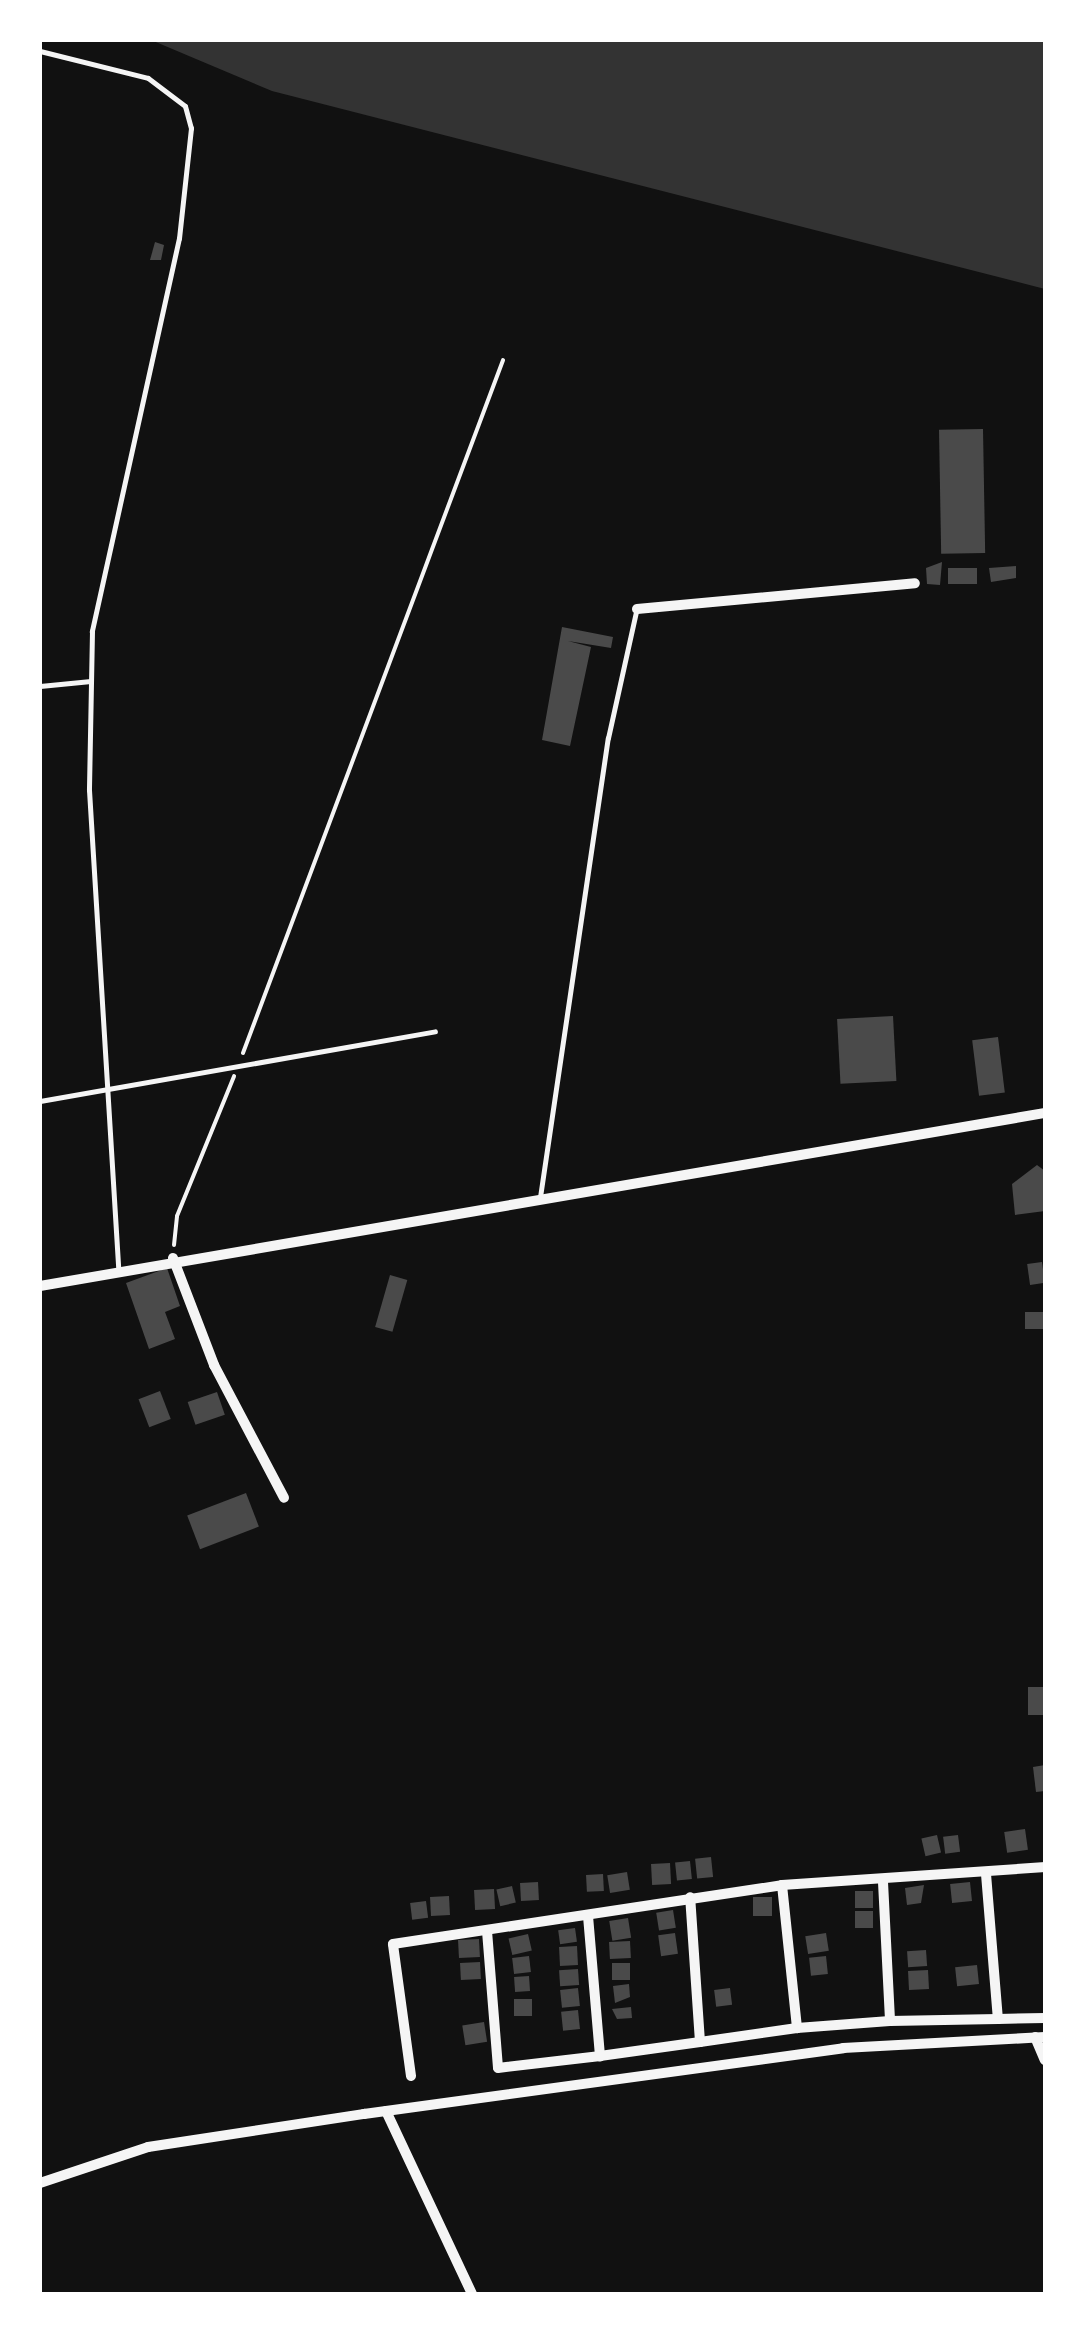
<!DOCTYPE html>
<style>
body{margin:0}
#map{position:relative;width:1085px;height:2334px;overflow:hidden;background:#111;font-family:"Source Sans 3",sans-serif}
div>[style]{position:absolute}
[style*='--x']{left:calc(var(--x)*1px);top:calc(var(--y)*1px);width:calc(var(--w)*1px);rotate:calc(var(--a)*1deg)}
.water>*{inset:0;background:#333}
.building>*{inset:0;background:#4a4a4a;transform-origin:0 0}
.path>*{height:4px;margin:-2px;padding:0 2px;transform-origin:2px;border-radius:2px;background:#f5f5f5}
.service>*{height:5px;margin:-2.5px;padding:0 2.5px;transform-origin:2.5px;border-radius:2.5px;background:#f5f5f5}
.minor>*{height:10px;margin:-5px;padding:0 5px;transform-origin:5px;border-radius:5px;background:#f5f5f5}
span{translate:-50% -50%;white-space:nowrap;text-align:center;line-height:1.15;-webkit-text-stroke:9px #fff;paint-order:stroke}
.frame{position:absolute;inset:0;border:42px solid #fff;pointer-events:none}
</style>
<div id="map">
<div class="water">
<div style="clip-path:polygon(151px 40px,1045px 40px,1045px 289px,272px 91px)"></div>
</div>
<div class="building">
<div style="clip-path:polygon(155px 242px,164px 245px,161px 260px,150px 260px)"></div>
<div style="left:983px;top:429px;width:124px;height:44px;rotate:89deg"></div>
<div style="clip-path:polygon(942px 562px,940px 585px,927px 584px,926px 568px)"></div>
<div style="clip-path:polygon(1016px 566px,1016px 578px,991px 582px,989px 568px)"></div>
<div style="left:948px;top:568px;width:29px;height:16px"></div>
<div style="clip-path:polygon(562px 627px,613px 637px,611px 648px,568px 641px,591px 647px,570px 746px,542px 740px)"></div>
<div style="left:893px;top:1016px;width:65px;height:56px;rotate:87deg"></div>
<div style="left:998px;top:1037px;width:56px;height:26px;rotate:83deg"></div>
<div style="clip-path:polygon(1037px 1165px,1045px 1171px,1045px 1211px,1015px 1215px,1012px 1184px)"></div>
<div style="left:1042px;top:1262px;width:21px;height:15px;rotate:82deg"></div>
<div style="clip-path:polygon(167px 1268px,180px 1306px,165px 1312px,175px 1339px,149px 1349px,126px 1283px)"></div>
<div style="left:390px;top:1275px;width:18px;height:54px;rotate:16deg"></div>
<div style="left:1045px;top:1312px;width:17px;height:20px;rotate:90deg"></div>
<div style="left:160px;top:1391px;width:30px;height:23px;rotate:69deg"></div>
<div style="left:217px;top:1392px;width:24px;height:31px;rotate:71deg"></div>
<div style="left:246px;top:1493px;width:36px;height:63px;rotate:69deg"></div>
<div style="left:1045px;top:1687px;width:28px;height:17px;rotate:90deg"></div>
<div style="clip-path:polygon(1045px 1765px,1045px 1791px,1036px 1792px,1033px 1767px)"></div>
<div style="left:1025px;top:1829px;width:21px;height:21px;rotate:82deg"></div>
<div style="left:937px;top:1835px;width:18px;height:16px;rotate:77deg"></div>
<div style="left:958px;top:1835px;width:17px;height:15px;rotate:83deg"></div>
<div style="left:711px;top:1857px;width:20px;height:16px;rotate:84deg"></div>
<div style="left:690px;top:1861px;width:18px;height:15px;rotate:84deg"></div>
<div style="left:670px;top:1863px;width:21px;height:19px;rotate:87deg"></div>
<div style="left:627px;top:1872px;width:18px;height:20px;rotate:81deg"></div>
<div style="left:603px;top:1874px;width:17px;height:17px;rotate:87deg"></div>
<div style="left:538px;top:1882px;width:18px;height:18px;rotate:87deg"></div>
<div style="left:970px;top:1882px;width:19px;height:20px;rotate:84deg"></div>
<div style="clip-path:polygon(924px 1885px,921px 1903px,907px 1905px,905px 1888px)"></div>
<div style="left:512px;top:1886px;width:17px;height:16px;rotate:77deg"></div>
<div style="left:494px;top:1889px;width:20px;height:20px;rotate:87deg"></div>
<div style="left:855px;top:1891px;width:18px;height:17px"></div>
<div style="left:449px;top:1896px;width:19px;height:19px;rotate:87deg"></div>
<div style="left:772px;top:1897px;width:19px;height:19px;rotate:90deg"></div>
<div style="left:426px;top:1901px;width:17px;height:16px;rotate:83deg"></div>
<div style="left:673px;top:1910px;width:18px;height:17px;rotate:81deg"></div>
<div style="left:855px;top:1911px;width:18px;height:17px"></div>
<div style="left:628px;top:1918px;width:20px;height:19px;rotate:81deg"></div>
<div style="left:575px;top:1928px;width:14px;height:17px;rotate:82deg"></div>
<div style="left:675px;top:1933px;width:21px;height:17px;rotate:82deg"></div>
<div style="left:826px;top:1933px;width:18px;height:21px;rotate:81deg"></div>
<div style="left:528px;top:1934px;width:17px;height:20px;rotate:77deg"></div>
<div style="left:479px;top:1939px;width:18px;height:21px;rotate:87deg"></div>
<div style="left:630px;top:1941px;width:17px;height:21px;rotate:87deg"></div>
<div style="left:577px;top:1946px;width:19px;height:18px;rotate:87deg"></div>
<div style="left:926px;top:1950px;width:16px;height:19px;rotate:86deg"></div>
<div style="left:529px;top:1956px;width:16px;height:17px;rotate:83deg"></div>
<div style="left:826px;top:1956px;width:18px;height:17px;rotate:84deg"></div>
<div style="left:480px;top:1962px;width:17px;height:20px;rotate:87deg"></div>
<div style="left:612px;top:1963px;width:18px;height:17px"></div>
<div style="left:977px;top:1965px;width:19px;height:22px;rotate:84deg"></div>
<div style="left:578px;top:1969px;width:16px;height:19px;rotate:86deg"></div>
<div style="left:928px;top:1970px;width:19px;height:20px;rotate:87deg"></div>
<div style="left:529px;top:1976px;width:15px;height:15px;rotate:86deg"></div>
<div style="clip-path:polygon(629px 1984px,630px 1997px,615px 2003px,613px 1986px)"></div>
<div style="left:578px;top:1988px;width:18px;height:18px;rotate:84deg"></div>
<div style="left:730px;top:1988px;width:17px;height:16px;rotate:83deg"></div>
<div style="left:514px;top:1999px;width:18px;height:17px"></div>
<div style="clip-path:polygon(631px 2007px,632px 2018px,617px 2019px,612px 2009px)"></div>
<div style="left:578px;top:2010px;width:19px;height:17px;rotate:84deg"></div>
<div style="left:484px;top:2022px;width:20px;height:22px;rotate:81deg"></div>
</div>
<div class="path">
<div style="--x:243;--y:1053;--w:740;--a:-69.43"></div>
<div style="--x:174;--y:1245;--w:29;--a:-84"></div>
<div style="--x:177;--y:1216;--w:151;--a:-67.8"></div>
</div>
<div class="service">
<div style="--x:40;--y:51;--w:111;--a:14"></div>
<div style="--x:148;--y:78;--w:46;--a:37.1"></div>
<div style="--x:185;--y:106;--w:23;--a:75"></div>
<div style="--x:191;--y:128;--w:111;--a:96.2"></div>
<div style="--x:179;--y:238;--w:403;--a:102.5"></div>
<div style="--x:92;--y:631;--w:159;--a:91.1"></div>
<div style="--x:89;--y:790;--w:480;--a:86.5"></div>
<div style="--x:40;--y:686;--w:51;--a:-5.6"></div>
<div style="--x:40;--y:1101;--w:401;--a:-10"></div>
<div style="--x:540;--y:1197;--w:464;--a:-81.6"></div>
<div style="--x:608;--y:738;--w:129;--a:-77.5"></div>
</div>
<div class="minor">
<div style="--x:637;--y:609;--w:279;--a:-5.3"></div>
<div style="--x:173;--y:1258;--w:115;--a:69"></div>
<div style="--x:214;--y:1365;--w:150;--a:62.2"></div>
<div style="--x:40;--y:1286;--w:1020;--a:-9.77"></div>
<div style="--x:986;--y:1874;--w:145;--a:85.3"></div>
<div style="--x:998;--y:2019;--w:47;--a:-1.2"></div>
<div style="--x:883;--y:1882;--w:139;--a:87.1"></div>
<div style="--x:890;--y:2021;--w:108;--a:-1.1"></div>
<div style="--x:782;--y:1885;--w:144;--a:84"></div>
<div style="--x:797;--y:2028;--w:93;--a:-4.3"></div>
<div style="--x:588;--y:1916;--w:141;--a:85.1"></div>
<div style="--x:600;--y:2056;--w:101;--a:-8"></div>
<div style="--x:700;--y:2042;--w:145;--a:-93.9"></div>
<div style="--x:487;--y:1931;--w:137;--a:85.4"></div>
<div style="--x:498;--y:2068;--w:103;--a:-6.7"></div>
<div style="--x:1035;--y:2037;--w:25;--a:67"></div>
<div style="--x:700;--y:2042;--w:98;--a:-8.2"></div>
<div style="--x:411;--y:2076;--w:133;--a:-97.8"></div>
<div style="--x:393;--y:1944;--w:393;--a:-8.6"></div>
<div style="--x:782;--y:1885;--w:264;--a:-3.9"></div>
<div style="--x:386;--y:2111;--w:202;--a:64.8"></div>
<div style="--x:40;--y:2183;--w:114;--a:-18.4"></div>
<div style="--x:148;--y:2147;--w:219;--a:-8.7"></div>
<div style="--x:364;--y:2114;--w:484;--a:-7.8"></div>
<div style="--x:843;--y:2048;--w:202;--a:-3.1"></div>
</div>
<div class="frame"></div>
</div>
